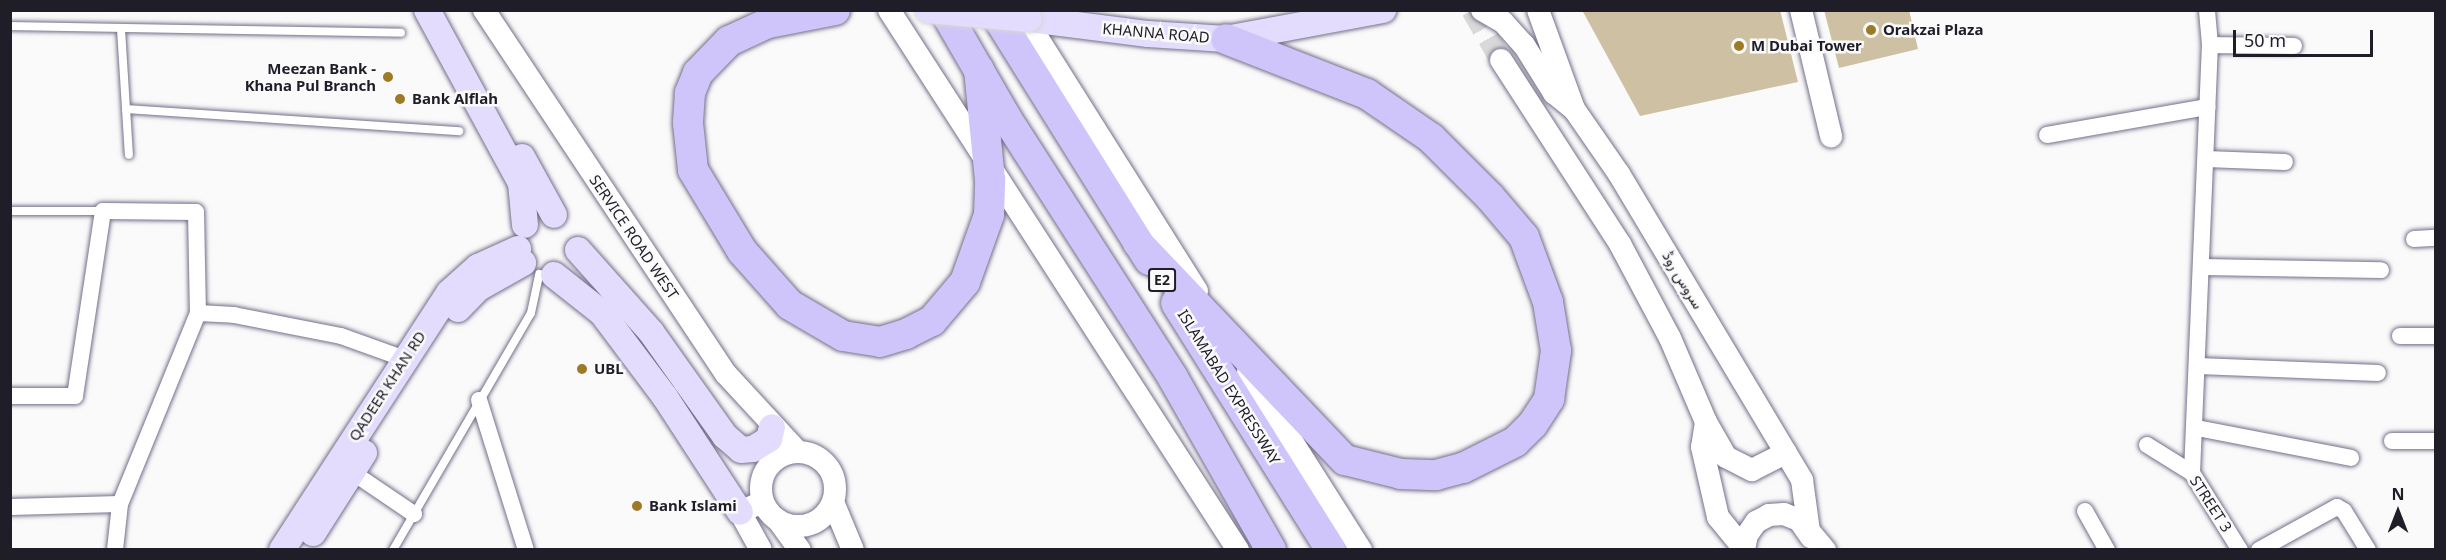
<!DOCTYPE html>
<meta charset="utf-8">
<style>
body{margin:0}
#map{position:relative;width:2446px;height:560px;overflow:hidden;background:#fafafa;font-family:"Noto Sans",Vazirmatn,sans-serif}
div>[style]{position:absolute}
[style*='--x']{left:calc(var(--x)*1px);top:calc(var(--y)*1px);width:calc(var(--w)*1px);rotate:calc(var(--a)*1deg)}
.building>*{inset:0;background:#cdc0a3}
.secondary-tunnel>*{height:22px;margin-top:-11px;transform-origin:0;background:repeating-linear-gradient(90deg,#d9d9da 0 22px,transparent 0 33px)}
.roads{filter:drop-shadow(0 0 2px #746f8a) drop-shadow(0 0 2px #746f8a)}
.lane>*{height:8px;margin:-4px;padding:0 4px;transform-origin:4px;border-radius:4px;background:#fff}
.street>*{height:16px;margin:-8px;padding:0 8px;transform-origin:8px;border-radius:8px;background:#fff}
.secondary>*{height:22px;margin:-11px;padding:0 11px;transform-origin:11px;border-radius:11px;background:#fff}
.secondary>.ring{margin:-11px;padding:0;box-sizing:content-box;background:none;border:22px solid #fff;border-radius:50%}
.primary>*{height:26px;margin:-13px;padding:0 13px;transform-origin:13px;border-radius:13px;background:#e3dcfc}
.highway>*{height:30px;margin:-15px;padding:0 15px;transform-origin:15px;border-radius:15px;background:#d0c5fa}
.bridges{filter:drop-shadow(0 0 2px #d7d6d8) drop-shadow(0 0 2px #d7d6d8)}
.primary-bridge>*{height:26px;margin:-13px;padding:0 13px;transform-origin:13px;border-radius:13px;background:#e3dcfc}
.dots>*{width:16px;height:16px;translate:-50% -50%;box-sizing:border-box;border:3px solid #fafafa;border-radius:50%}
span{translate:-50% -50%;white-space:nowrap;text-align:center;line-height:1.15;-webkit-text-stroke:5px #fafafa;paint-order:stroke}
.shield-label span{padding:2px 4px;background:#fafafa;border:2px solid;border-radius:4px;-webkit-text-stroke-width:0}
.shield-label{font-size:14px;color:#1f1d28;font-weight:700}
.poi-label{font-size:15px;color:#1f1d28;font-weight:700}
.left{translate:0 -50%;text-align:left}
.right{translate:-100% -50%;text-align:right}
.street-label{font-size:15px;color:#1f1d28}
.frame{position:absolute;inset:0;border:12px solid #1f1d28;pointer-events:none}
.north{position:absolute;left:2368px;top:482px;width:60px;height:60px;-webkit-text-stroke:4px #fafafa;paint-order:stroke;rotate:0deg;font-size:16px;font-weight:700;line-height:24px;text-align:center;color:#1f1d28}
.north::after{content:'';display:block;margin:auto;width:21px;height:27px;background:#1f1d28;clip-path:polygon(50% 0,100% 100%,50% 72%,0 100%)}
.scale{position:absolute;left:2233px;top:30px;width:140px;height:27px;box-sizing:border-box;border:3px solid #1f1d28;border-top:0;padding-left:8px;font-size:18px;line-height:21px;white-space:nowrap;color:#1f1d28;-webkit-text-stroke:4px #fafafa;paint-order:stroke}
</style>
<div id="map">
<div class="building">
<div style="clip-path:polygon(1582px 10px,1780px 10px,1798px 82px,1640px 116px)"></div>
<div style="clip-path:polygon(1824px 10px,1909px 10px,1918px 49px,1839px 68px)"></div>
</div>
<div class="secondary-tunnel">
<div style="--x:1472;--y:10;--w:58;--a:59.9"></div>
</div>
<div class="roads">
<div class="lane">
<div style="--x:12;--y:26;--w:389;--a:1"></div>
<div style="--x:121;--y:29;--w:126;--a:86.4"></div>
<div style="--x:126;--y:109;--w:334;--a:3.8"></div>
<div style="--x:10;--y:211;--w:93;--a:0"></div>
<div style="--x:393;--y:550;--w:274;--a:-59.8"></div>
<div style="--x:531;--y:313;--w:40;--a:-78"></div>
</div>
<div class="street">
<div style="--x:2210;--y:45;--w:84;--a:0.7"></div>
<div style="--x:2047;--y:135;--w:163;--a:-9.9"></div>
<div style="--x:2206;--y:159;--w:79;--a:2.2"></div>
<div style="--x:2414;--y:239;--w:22;--a:-3"></div>
<div style="--x:2202;--y:267;--w:179;--a:1"></div>
<div style="--x:198;--y:313;--w:36;--a:3"></div>
<div style="--x:234;--y:315;--w:109;--a:11.1"></div>
<div style="--x:341;--y:336;--w:68;--a:19.8"></div>
<div style="--x:2400;--y:336;--w:36;--a:0"></div>
<div style="--x:2198;--y:366;--w:180;--a:2.2"></div>
<div style="--x:10;--y:396;--w:65;--a:0"></div>
<div style="--x:75;--y:396;--w:187;--a:-81.4"></div>
<div style="--x:103;--y:211;--w:93;--a:0.6"></div>
<div style="--x:196;--y:212;--w:101;--a:88.9"></div>
<div style="--x:198;--y:313;--w:206;--a:112.2"></div>
<div style="--x:120;--y:504;--w:46;--a:96.2"></div>
<div style="--x:479;--y:400;--w:157;--a:72.6"></div>
<div style="--x:2197;--y:428;--w:157;--a:11"></div>
<div style="--x:2392;--y:441;--w:44;--a:0"></div>
<div style="--x:2147;--y:445;--w:53;--a:31.9"></div>
<div style="--x:2192;--y:473;--w:91;--a:58.1"></div>
<div style="--x:352;--y:472;--w:75;--a:34.1"></div>
<div style="--x:2192;--y:473;--w:428;--a:-87.6"></div>
<div style="--x:2210;--y:45;--w:35;--a:-95"></div>
<div style="--x:10;--y:507;--w:110;--a:-1.6"></div>
<div style="--x:2085;--y:511;--w:45;--a:60.6"></div>
<div style="--x:2259;--y:550;--w:89;--a:-28.9"></div>
<div style="--x:2337;--y:507;--w:8;--a:30"></div>
<div style="--x:2344;--y:511;--w:46;--a:58.4"></div>
</div>
<div class="secondary">
<div style="--x:484;--y:10;--w:437;--a:56.4"></div>
<div style="--x:726;--y:374;--w:106;--a:47.3"></div>
<div style="--x:889;--y:10;--w:643;--a:57.13"></div>
<div style="--x:1020;--y:10;--w:332;--a:57.8"></div>
<div style="--x:1482;--y:10;--w:24;--a:30"></div>
<div style="--x:1503;--y:22;--w:31;--a:48"></div>
<div style="--x:1524;--y:45;--w:57;--a:58"></div>
<div style="--x:1554;--y:93;--w:26;--a:39"></div>
<div style="--x:1538;--y:10;--w:105;--a:70"></div>
<div style="--x:1574;--y:109;--w:79;--a:55.3"></div>
<div style="--x:1619;--y:174;--w:357;--a:59.1"></div>
<div style="--x:1802;--y:480;--w:51;--a:82.2"></div>
<div style="--x:1809;--y:531;--w:25;--a:50"></div>
<div style="--x:1801;--y:10;--w:130;--a:76.6"></div>
<div style="--x:1501;--y:60;--w:219;--a:57.1"></div>
<div style="--x:1620;--y:244;--w:106;--a:62"></div>
<div style="--x:1670;--y:338;--w:91;--a:66.8"></div>
<div style="--x:1706;--y:422;--w:40;--a:60.3"></div>
<div style="--x:1726;--y:457;--w:29;--a:27"></div>
<div style="--x:1752;--y:470;--w:38;--a:-27"></div>
<div style="--x:1248;--y:372;--w:211;--a:57.6"></div>
<div style="--x:1706;--y:422;--w:25;--a:99"></div>
<div style="--x:1702;--y:447;--w:72;--a:77.1"></div>
<div style="--x:1718;--y:517;--w:41;--a:50.9"></div>
<div class="ring" style="left:761px;top:452px;width:52px;height:52px"></div>
<div style="--x:833;--y:502;--w:52;--a:67.4"></div>
<div style="--x:758;--y:504;--w:20;--a:156"></div>
<div style="--x:740;--y:512;--w:43;--a:61.1"></div>
<div style="--x:778;--y:520;--w:37;--a:54"></div>
<div style="--x:1744;--y:550;--w:15;--a:-79"></div>
<div style="--x:1747;--y:535;--w:16;--a:-55"></div>
<div style="--x:1756;--y:522;--w:15;--a:-28"></div>
<div style="--x:1769;--y:515;--w:15;--a:-4"></div>
<div style="--x:1784;--y:514;--w:16;--a:22"></div>
<div style="--x:1799;--y:520;--w:21;--a:55"></div>
</div>
<div class="primary">
<div style="--x:427;--y:10;--w:197;--a:61.5"></div>
<div style="--x:521;--y:183;--w:42;--a:84.6"></div>
<div style="--x:1029;--y:19;--w:120;--a:7.2"></div>
<div style="--x:1148;--y:34;--w:78;--a:3.7"></div>
<div style="--x:1226;--y:39;--w:160;--a:-10.5"></div>
<div style="--x:522;--y:157;--w:66;--a:61.1"></div>
<div style="--x:578;--y:250;--w:110;--a:48.3"></div>
<div style="--x:651;--y:332;--w:128;--a:54.6"></div>
<div style="--x:725;--y:436;--w:21;--a:41"></div>
<div style="--x:741;--y:450;--w:12;--a:-5"></div>
<div style="--x:753;--y:449;--w:19;--a:-32"></div>
<div style="--x:769;--y:439;--w:12;--a:-76"></div>
<div style="--x:554;--y:275;--w:61;--a:38.4"></div>
<div style="--x:602;--y:313;--w:105;--a:53.1"></div>
<div style="--x:665;--y:397;--w:137;--a:56.9"></div>
<div style="--x:458;--y:309;--w:28;--a:-46"></div>
<div style="--x:477;--y:289;--w:53;--a:-29.5"></div>
<div style="--x:313;--y:533;--w:95;--a:-57.5"></div>
<div style="--x:282;--y:550;--w:306;--a:-57"></div>
<div style="--x:449;--y:293;--w:39;--a:-42"></div>
<div style="--x:478;--y:267;--w:44;--a:-24.2"></div>
</div>
<div class="highway">
<div style="--x:835;--y:10;--w:68;--a:169"></div>
<div style="--x:768;--y:23;--w:43;--a:155.2"></div>
<div style="--x:729;--y:41;--w:45;--a:134.1"></div>
<div style="--x:698;--y:73;--w:22;--a:112"></div>
<div style="--x:690;--y:93;--w:30;--a:94"></div>
<div style="--x:688;--y:123;--w:47;--a:83.9"></div>
<div style="--x:693;--y:170;--w:95;--a:58.8"></div>
<div style="--x:742;--y:251;--w:72;--a:48.4"></div>
<div style="--x:790;--y:305;--w:61;--a:30.3"></div>
<div style="--x:843;--y:336;--w:37;--a:9"></div>
<div style="--x:880;--y:342;--w:27;--a:-17"></div>
<div style="--x:906;--y:334;--w:29;--a:-27"></div>
<div style="--x:932;--y:321;--w:51;--a:-49.8"></div>
<div style="--x:965;--y:282;--w:71;--a:-70.3"></div>
<div style="--x:989;--y:215;--w:35;--a:-88"></div>
<div style="--x:990;--y:180;--w:111;--a:-95.7"></div>
<div style="--x:944;--y:10;--w:126;--a:60"></div>
<div style="--x:1007;--y:119;--w:308;--a:57.3"></div>
<div style="--x:1173;--y:378;--w:198;--a:60.3"></div>
<div style="--x:993;--y:10;--w:295;--a:58"></div>
<div style="--x:1138;--y:243;--w:300;--a:46.4"></div>
<div style="--x:1345;--y:460;--w:58;--a:14"></div>
<div style="--x:1401;--y:474;--w:35;--a:2"></div>
<div style="--x:1436;--y:475;--w:28;--a:-15"></div>
<div style="--x:1463;--y:468;--w:58;--a:-26.6"></div>
<div style="--x:1515;--y:442;--w:25;--a:-45"></div>
<div style="--x:1533;--y:424;--w:30;--a:-57"></div>
<div style="--x:1549;--y:399;--w:49;--a:-81.7"></div>
<div style="--x:1556;--y:351;--w:50;--a:-99.3"></div>
<div style="--x:1548;--y:302;--w:69;--a:-110.3"></div>
<div style="--x:1524;--y:237;--w:52;--a:-130.4"></div>
<div style="--x:1490;--y:197;--w:83;--a:-135"></div>
<div style="--x:1431;--y:138;--w:78;--a:-145.5"></div>
<div style="--x:1367;--y:94;--w:151;--a:-158.7"></div>
<div style="--x:1176;--y:303;--w:292;--a:57.9"></div>
</div>
</div>
<div class="bridges">
<div class="primary-bridge">
<div style="--x:928;--y:10;--w:101;--a:5.1"></div>
</div>
</div>
<div class="dots">
<div style="left:1871px;top:30px;background:#9d7b26"></div>
<div style="left:1739px;top:46px;background:#9d7b26"></div>
<div style="left:388px;top:77px;background:#9d7b26"></div>
<div style="left:400px;top:99px;background:#9d7b26"></div>
<div style="left:582px;top:369px;background:#9d7b26"></div>
<div style="left:637px;top:506px;background:#9d7b26"></div>
</div>
<div class="shield-label">
<span style="left:1162px;top:280px">E2</span>
</div>
<div class="poi-label">
<span class="left" style="left:1883px;top:30px">Orakzai Plaza</span>
<span class="left" style="left:1751px;top:46px">M Dubai Tower</span>
<span class="right" style="left:376px;top:77px">Meezan Bank -<br>Khana Pul Branch</span>
<span class="left" style="left:412px;top:99px">Bank Alflah</span>
<span class="left" style="left:594px;top:369px">UBL</span>
<span class="left" style="left:649px;top:506px">Bank Islami</span>
</div>
<div class="street-label">
<span style="left:1156px;top:33px;rotate:5deg">KHANNA ROAD</span>
<span style="left:634px;top:237px;rotate:56deg">SERVICE ROAD WEST</span>
<span style="left:1683px;top:280px;rotate:59deg">سروس روڈ</span>
<span style="left:387px;top:386px;rotate:-57deg">QADEER KHAN RD</span>
<span style="left:1229px;top:387px;rotate:58deg">ISLAMABAD EXPRESSWAY</span>
<span style="left:2211px;top:504px;rotate:57deg">STREET 3</span>
</div>
<div class="frame"></div>
<div class="north">N</div>
<div class="scale">50 m</div>
</div>
